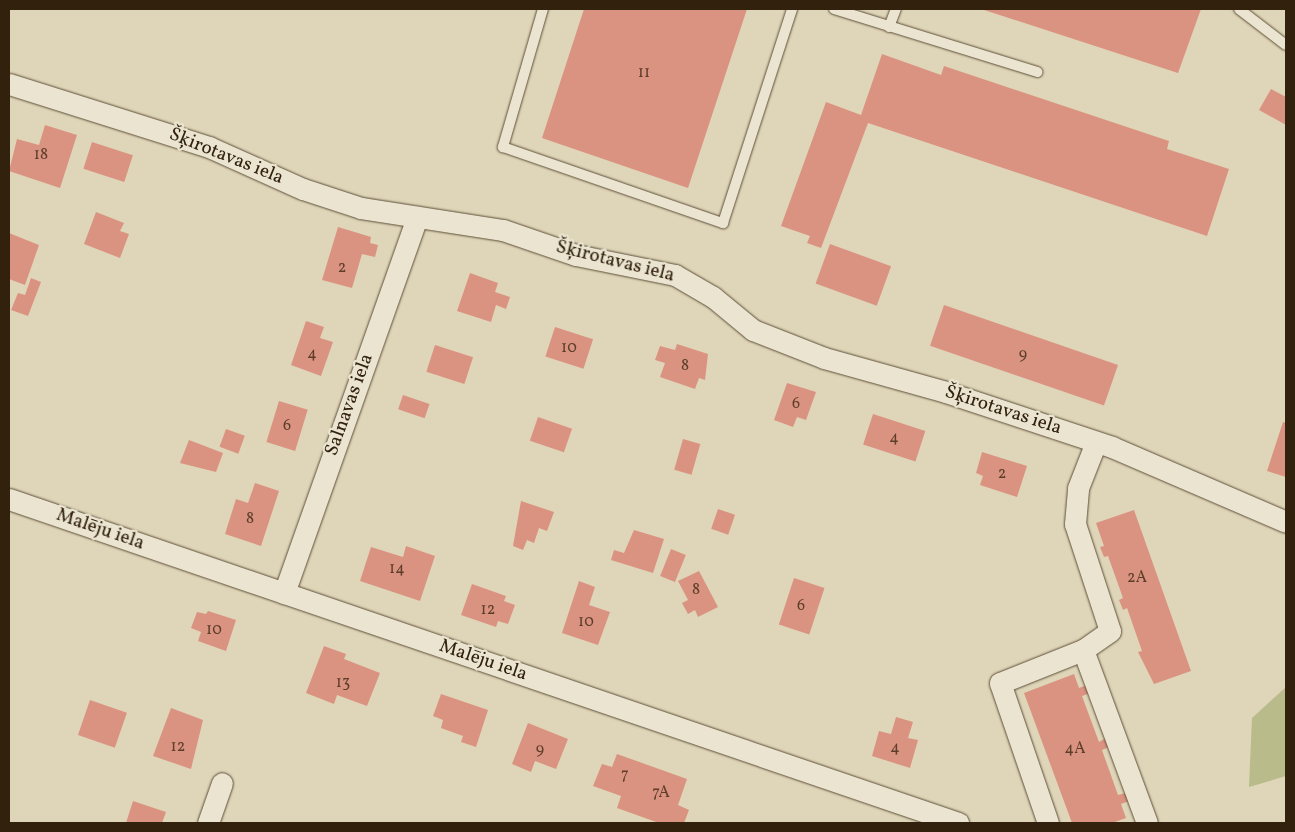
<!DOCTYPE html>
<meta charset="utf-8">
<style>
body{margin:0}
#map{position:relative;width:1295px;height:832px;overflow:hidden;background:#dfd5b8;font-family:Vollkorn,serif}
div>[style]{position:absolute}
[style*='--x']{left:calc(var(--x)*1px);top:calc(var(--y)*1px);width:calc(var(--w)*1px);rotate:calc(var(--a)*1deg)}
.green>*{inset:0;background:#b9bb8a}
.building>*{inset:0;background:#db9381;transform-origin:0 0}
.roads{filter:drop-shadow(0 0 1px #5d4f38) drop-shadow(0 0 1px #5d4f38)}
.service>*{height:10px;margin:-5px;padding:0 5px;transform-origin:5px;border-radius:5px;background:#eae4d1}
.minor>*{height:21px;margin:-10.5px;padding:0 10.5px;transform-origin:10.5px;border-radius:10.5px;background:#eae4d1}
span{translate:-50% -50%;white-space:nowrap;text-align:center;line-height:1.15;-webkit-text-stroke:4.5px #eae4d1;paint-order:stroke}
.number-label{font-size:16px;color:#5c3e2a}
.number-label span{-webkit-text-stroke-width:0}
.street-label{font-size:19px;color:#32220d}
.frame{position:absolute;inset:0;border:10px solid #32220d;pointer-events:none}
</style>
<div id="map">
<div class="green">
<div style="clip-path:polygon(1286px 687px,1286px 776px,1249px 787px,1252px 718px)"></div>
</div>
<div class="building">
<div style="clip-path:polygon(584px 9px,747px 9px,688px 188px,542px 138px)"></div>
<div style="clip-path:polygon(981px 9px,1201px 9px,1178px 73px)"></div>
<div style="clip-path:polygon(882px 54px,941px 75px,944px 66px,1169px 141px,1167px 149px,1229px 169px,1207px 236px,868px 123px,821px 248px,807px 243px,810px 236px,781px 226px,826px 102px,861px 115px)"></div>
<div style="clip-path:polygon(1271px 89px,1286px 97px,1286px 125px,1259px 110px)"></div>
<div style="clip-path:polygon(45px 125px,77px 135px,60px 188px,9px 171px,17px 139px,39px 145px)"></div>
<div style="left:92px;top:142px;width:43px;height:28px;rotate:18deg"></div>
<div style="clip-path:polygon(96px 212px,124px 223px,120px 231px,129px 234px,120px 258px,84px 244px)"></div>
<div style="clip-path:polygon(338px 227px,371px 237px,370px 243px,378px 245px,375px 257px,362px 254px,352px 288px,322px 280px)"></div>
<div style="clip-path:polygon(9px 233px,39px 245px,25px 285px,9px 279px)"></div>
<div style="left:830px;top:244px;width:65px;height:42px;rotate:20deg"></div>
<div style="clip-path:polygon(470px 273px,498px 283px,495px 292px,510px 297px,506px 309px,496px 305px,491px 322px,457px 311px)"></div>
<div style="clip-path:polygon(31px 278px,41px 282px,28px 316px,11px 310px,18px 293px,25px 295px)"></div>
<div style="left:944px;top:305px;width:184px;height:43px;rotate:19deg"></div>
<div style="clip-path:polygon(306px 321px,324px 327px,320px 338px,333px 342px,321px 376px,291px 365px)"></div>
<div style="left:555px;top:327px;width:40px;height:31px;rotate:18deg"></div>
<div style="clip-path:polygon(677px 344px,708px 354px,705px 380px,699px 378px,695px 389px,660px 377px,665px 363px,655px 360px,660px 346px,675px 350px)"></div>
<div style="left:435px;top:345px;width:40px;height:28px;rotate:18deg"></div>
<div style="clip-path:polygon(787px 383px,816px 392px,806px 420px,797px 417px,793px 427px,774px 420px)"></div>
<div style="left:403px;top:395px;width:28px;height:15px;rotate:19deg"></div>
<div style="left:279px;top:401px;width:30px;height:43px;rotate:17deg"></div>
<div style="left:873px;top:414px;width:55px;height:32px;rotate:18deg"></div>
<div style="left:538px;top:417px;width:36px;height:25px;rotate:19deg"></div>
<div style="clip-path:polygon(1283px 422px,1286px 423px,1286px 477px,1267px 471px)"></div>
<div style="left:226px;top:429px;width:20px;height:19px;rotate:20deg"></div>
<div style="left:683px;top:439px;width:18px;height:32px;rotate:16deg"></div>
<div style="clip-path:polygon(189px 440px,223px 453px,216px 472px,180px 463px)"></div>
<div style="clip-path:polygon(982px 452px,1027px 466px,1017px 497px,980px 485px,983px 476px,976px 473px)"></div>
<div style="clip-path:polygon(255px 483px,279px 491px,261px 546px,225px 534px,236px 499px,248px 503px)"></div>
<div style="clip-path:polygon(521px 501px,554px 512px,547px 531px,539px 528px,534px 543px,527px 540px,523px 550px,513px 546px)"></div>
<div style="left:718px;top:509px;width:18px;height:21px;rotate:19deg"></div>
<div style="clip-path:polygon(1134px 510px,1191px 671px,1154px 684px,1138px 652px,1142px 651px,1127px 608px,1123px 610px,1119px 600px,1123px 598px,1108px 556px,1104px 557px,1100px 547px,1104px 546px,1096px 523px)"></div>
<div style="clip-path:polygon(634px 530px,664px 539px,653px 573px,611px 560px,614px 550px,624px 553px)"></div>
<div style="clip-path:polygon(406px 546px,435px 556px,420px 601px,360px 581px,371px 547px,403px 557px)"></div>
<div style="left:671px;top:549px;width:16px;height:29px;rotate:22deg"></div>
<div style="clip-path:polygon(699px 571px,718px 607px,698px 617px,695px 610px,688px 614px,682px 603px,688px 600px,678px 581px)"></div>
<div style="left:794px;top:578px;width:32px;height:49px;rotate:18deg"></div>
<div style="clip-path:polygon(579px 581px,595px 587px,589px 605px,610px 612px,598px 645px,562px 633px)"></div>
<div style="clip-path:polygon(472px 584px,506px 596px,504px 601px,515px 605px,508px 624px,498px 621px,496px 627px,461px 615px)"></div>
<div style="clip-path:polygon(208px 611px,236px 620px,226px 651px,198px 641px,201px 632px,191px 628px,197px 612px,206px 614px)"></div>
<div style="clip-path:polygon(324px 646px,346px 654px,344px 659px,380px 673px,367px 706px,337px 695px,334px 704px,306px 693px)"></div>
<div style="clip-path:polygon(1074px 674px,1079px 688px,1087px 685px,1090px 693px,1082px 696px,1099px 742px,1106px 738px,1109px 747px,1102px 750px,1118px 795px,1126px 793px,1129px 801px,1121px 804px,1126px 818px,1112px 823px,1072px 823px,1024px 693px)"></div>
<div style="clip-path:polygon(441px 694px,488px 710px,476px 747px,461px 742px,463px 736px,441px 728px,443px 720px,433px 716px)"></div>
<div style="left:90px;top:700px;width:39px;height:37px;rotate:19deg"></div>
<div style="clip-path:polygon(171px 708px,203px 720px,191px 769px,153px 756px)"></div>
<div style="clip-path:polygon(896px 717px,913px 722px,908px 738px,918px 740px,910px 768px,872px 756px,879px 731px,891px 734px)"></div>
<div style="clip-path:polygon(528px 723px,568px 739px,556px 769px,535px 761px,531px 772px,512px 764px)"></div>
<div style="clip-path:polygon(617px 754px,687px 779px,678px 805px,689px 810px,684px 823px,659px 823px,617px 808px,621px 796px,593px 786px,602px 764px,612px 767px)"></div>
<div style="clip-path:polygon(133px 801px,166px 812px,162px 823px,126px 823px)"></div>
</div>
<div class="roads">
<div class="service">
<div style="--x:543;--y:9;--w:144;--a:106.2"></div>
<div style="--x:503;--y:147;--w:233;--a:19.1"></div>
<div style="--x:723;--y:223;--w:225;--a:-72.1"></div>
<div style="--x:834;--y:9;--w:213;--a:17.2"></div>
<div style="--x:1239;--y:9;--w:59;--a:37.5"></div>
<div style="--x:889;--y:27;--w:19;--a:-69"></div>
</div>
<div class="minor">
<div style="--x:9;--y:84;--w:210;--a:17.5"></div>
<div style="--x:209;--y:147;--w:103;--a:24.1"></div>
<div style="--x:303;--y:189;--w:61;--a:18.1"></div>
<div style="--x:361;--y:208;--w:144;--a:8.8"></div>
<div style="--x:503;--y:230;--w:77;--a:18.9"></div>
<div style="--x:576;--y:255;--w:101;--a:11.4"></div>
<div style="--x:675;--y:275;--w:44;--a:30.1"></div>
<div style="--x:713;--y:297;--w:52;--a:39.5"></div>
<div style="--x:753;--y:330;--w:76;--a:21.5"></div>
<div style="--x:824;--y:358;--w:127;--a:15.6"></div>
<div style="--x:946;--y:392;--w:175;--a:18.3"></div>
<div style="--x:1112;--y:447;--w:189;--a:23.3"></div>
<div style="--x:9;--y:499;--w:1003;--a:18.85"></div>
<div style="--x:284;--y:593;--w:399;--a:-70.5"></div>
<div style="--x:1083;--y:650;--w:184;--a:69.7"></div>
<div style="--x:208;--y:823;--w:42;--a:-70.7"></div>
<div style="--x:1048;--y:823;--w:148;--a:-108.9"></div>
<div style="--x:1000;--y:683;--w:89;--a:-21.7"></div>
<div style="--x:1083;--y:650;--w:33;--a:-35"></div>
<div style="--x:1110;--y:631;--w:113;--a:-108.1"></div>
<div style="--x:1075;--y:524;--w:36;--a:-85"></div>
<div style="--x:1078;--y:488;--w:49;--a:-68.6"></div>
</div>
</div>
<div class="number-label">
<span style="left:644px;top:73px">11</span>
<span style="left:41px;top:155px">18</span>
<span style="left:342px;top:268px">2</span>
<span style="left:569px;top:348px">10</span>
<span style="left:312px;top:354px">4</span>
<span style="left:1023px;top:355px">9</span>
<span style="left:685px;top:366px">8</span>
<span style="left:796px;top:404px">6</span>
<span style="left:287px;top:426px">6</span>
<span style="left:894px;top:438px">4</span>
<span style="left:1002px;top:474px">2</span>
<span style="left:250px;top:519px">8</span>
<span style="left:397px;top:569px">14</span>
<span style="left:1137px;top:578px">2A</span>
<span style="left:696px;top:590px">8</span>
<span style="left:801px;top:606px">6</span>
<span style="left:488px;top:610px">12</span>
<span style="left:586px;top:622px">10</span>
<span style="left:214px;top:630px">10</span>
<span style="left:343px;top:683px">13</span>
<span style="left:178px;top:747px">12</span>
<span style="left:895px;top:748px">4</span>
<span style="left:1075px;top:749px">4A</span>
<span style="left:540px;top:750px">9</span>
<span style="left:625px;top:775px">7</span>
<span style="left:661px;top:793px">7A</span>
</div>
<div class="street-label">
<span style="left:226px;top:157px;rotate:22deg">Šķirotavas iela</span>
<span style="left:615px;top:262px;rotate:14deg">Šķirotavas iela</span>
<span style="left:350px;top:405px;rotate:-70deg">Salnavas iela</span>
<span style="left:1003px;top:411px;rotate:18deg">Šķirotavas iela</span>
<span style="left:100px;top:530px;rotate:19deg">Malēju iela</span>
<span style="left:483px;top:661px;rotate:19deg">Malēju iela</span>
</div>
<div class="frame"></div>
</div>
